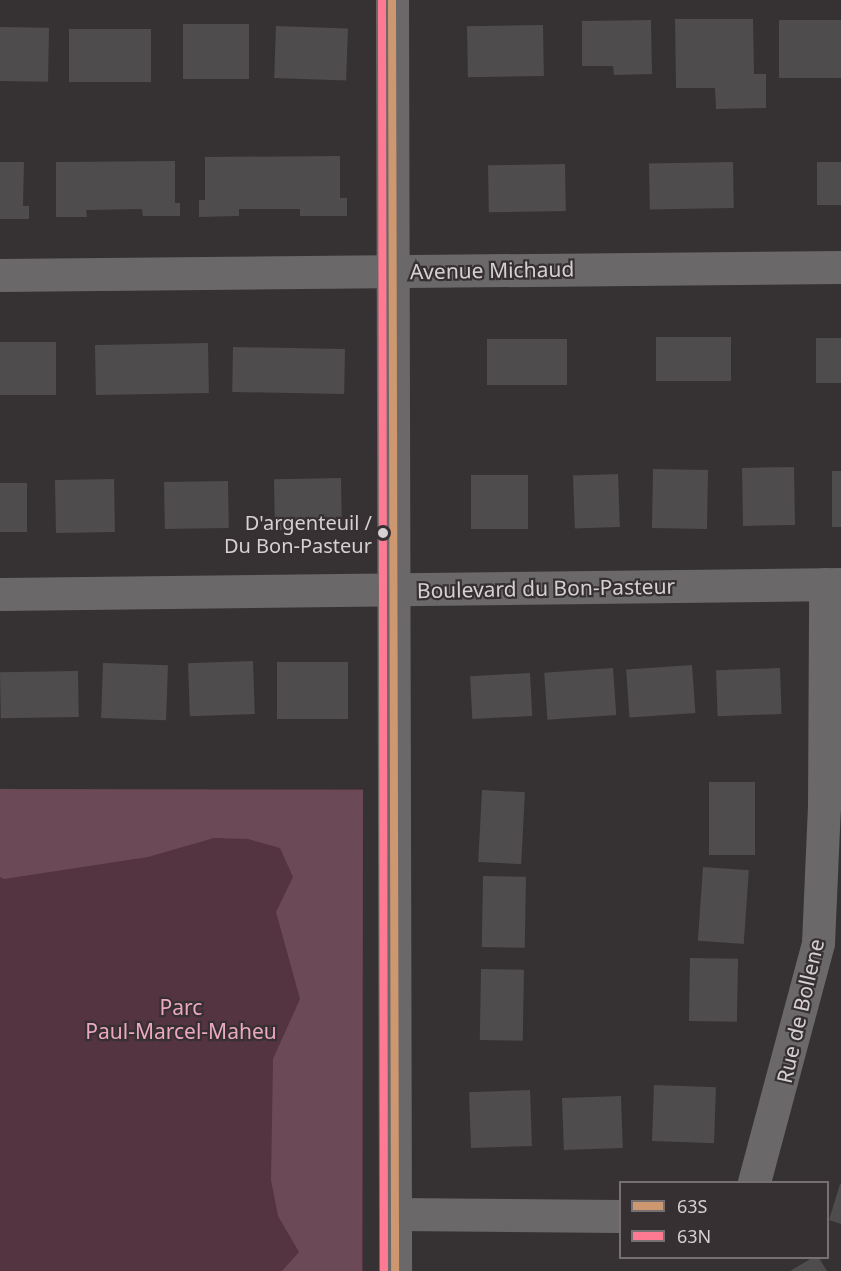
<!DOCTYPE html>
<style>
body{margin:0}
#map{position:relative;width:841px;height:1271px;overflow:hidden;background:#363133;font-family:"Noto Sans",sans-serif}
div>[style]{position:absolute}
[style*='--x']{left:calc(var(--x)*1px);top:calc(var(--y)*1px);width:calc(var(--w)*1px);rotate:calc(var(--a)*1deg)}
.green>*{inset:0;background:#533440;transform-origin:0 0}
.forest>*{inset:0;background:#6c4956}
.building>*{inset:0;background:#4f4c4d;transform-origin:0 0}
.minor>*{height:33px;margin:-16.5px;padding:0 16.5px;transform-origin:16.5px;border-radius:16.5px;background:#6a6869}
.bus-1>*{height:8px;margin:-4px;padding:0 4px;transform-origin:4px;border-radius:4px;background:#cd976f}
.bus-2>*{height:8px;margin:-4px;padding:0 4px;transform-origin:4px;border-radius:4px;background:#fe7a93}
.dots>*{width:16px;height:16px;translate:-50% -50%;box-sizing:border-box;border:3px solid #373032;border-radius:50%}
span{translate:-50% -50%;white-space:nowrap;text-align:center;line-height:1.15;-webkit-text-stroke:4.5px #373032;paint-order:stroke}
.bus-label{font-size:20px;color:#d5d0d2}
.right{translate:-100% -50%;text-align:right}
.street-label{font-size:21px;color:#d5d0d2}
.park-label{font-size:21px;color:#eca7c1}
.legend{position:absolute;left:619px;top:1181px;width:210px;height:78px;box-sizing:border-box;background:#373032;border:2px solid #767072;margin:0;padding:8px 10px;list-style:none;font-size:18px;color:#d5d0d2}
.legend li{display:flex;align-items:center;gap:12px;height:30px}
.legend b{width:30px;border:2px solid #767072}
</style>
<div id="map">
<div class="green">
<div style="left:0;top:789px;width:363px;height:482px"></div>
</div>
<div class="forest">
<div style="clip-path:polygon(0 789px,363px 790px,362px 1271px,282px 1271px,299px 1252px,278px 1216px,271px 1180px,273px 1059px,300px 999px,276px 912px,293px 877px,280px 848px,248px 839px,214px 838px,148px 857px,4px 879px,0 877px)"></div>
</div>
<div class="building">
<div style="clip-path:polygon(675px 19px,753px 19px,754px 74px,766px 74px,766px 108px,716px 109px,715px 88px,676px 88px)"></div>
<div style="clip-path:polygon(651px 20px,652px 74px,614px 75px,613px 66px,582px 66px,582px 21px)"></div>
<div style="left:841px;top:20px;width:58px;height:62px;rotate:90deg"></div>
<div style="left:183px;top:24px;width:66px;height:55px"></div>
<div style="left:543px;top:25px;width:51px;height:76px;rotate:89deg"></div>
<div style="left:276px;top:26px;width:72px;height:52px;rotate:2deg"></div>
<div style="left:0;top:27px;width:49px;height:54px;rotate:1deg"></div>
<div style="left:69px;top:29px;width:82px;height:53px"></div>
<div style="clip-path:polygon(340px 156px,340px 198px,347px 198px,347px 216px,300px 216px,300px 209px,239px 209px,239px 216px,199px 217px,199px 200px,205px 200px,205px 157px)"></div>
<div style="clip-path:polygon(175px 161px,175px 203px,180px 203px,180px 216px,143px 216px,142px 209px,86px 210px,87px 217px,56px 217px,56px 162px)"></div>
<div style="clip-path:polygon(0 162px,24px 162px,23px 206px,29px 206px,29px 219px,0 219px)"></div>
<div style="left:733px;top:162px;width:46px;height:84px;rotate:89deg"></div>
<div style="left:817px;top:162px;width:24px;height:43px"></div>
<div style="left:565px;top:164px;width:47px;height:77px;rotate:89deg"></div>
<div style="left:656px;top:337px;width:75px;height:44px"></div>
<div style="left:816px;top:338px;width:25px;height:45px"></div>
<div style="left:567px;top:339px;width:46px;height:80px;rotate:90deg"></div>
<div style="left:0;top:342px;width:56px;height:53px"></div>
<div style="left:208px;top:343px;width:50px;height:113px;rotate:89deg"></div>
<div style="left:233px;top:347px;width:112px;height:45px;rotate:1deg"></div>
<div style="left:794px;top:467px;width:58px;height:52px;rotate:89deg"></div>
<div style="left:653px;top:469px;width:55px;height:59px;rotate:1deg"></div>
<div style="left:832px;top:471px;width:9px;height:56px"></div>
<div style="left:618px;top:474px;width:53px;height:45px;rotate:88deg"></div>
<div style="left:528px;top:475px;width:54px;height:57px;rotate:90deg"></div>
<div style="left:341px;top:478px;width:51px;height:67px;rotate:89deg"></div>
<div style="left:114px;top:479px;width:53px;height:59px;rotate:89deg"></div>
<div style="left:228px;top:481px;width:47px;height:64px;rotate:89deg"></div>
<div style="left:0;top:483px;width:27px;height:49px"></div>
<div style="left:253px;top:661px;width:53px;height:65px;rotate:88deg"></div>
<div style="left:348px;top:662px;width:57px;height:71px;rotate:90deg"></div>
<div style="left:103px;top:663px;width:65px;height:55px;rotate:2deg"></div>
<div style="left:692px;top:665px;width:48px;height:66px;rotate:86deg"></div>
<div style="left:613px;top:668px;width:47px;height:69px;rotate:86deg"></div>
<div style="left:780px;top:668px;width:46px;height:64px;rotate:88deg"></div>
<div style="left:78px;top:671px;width:46px;height:78px;rotate:89deg"></div>
<div style="left:530px;top:673px;width:43px;height:60px;rotate:87deg"></div>
<div style="left:709px;top:782px;width:46px;height:73px"></div>
<div style="left:482px;top:790px;width:43px;height:72px;rotate:3deg"></div>
<div style="left:703px;top:867px;width:46px;height:74px;rotate:4deg"></div>
<div style="left:483px;top:876px;width:43px;height:71px;rotate:1deg"></div>
<div style="left:690px;top:958px;width:48px;height:63px;rotate:1deg"></div>
<div style="left:481px;top:969px;width:43px;height:71px;rotate:1deg"></div>
<div style="left:654px;top:1085px;width:62px;height:56px;rotate:2deg"></div>
<div style="left:530px;top:1090px;width:56px;height:61px;rotate:88deg"></div>
<div style="left:621px;top:1096px;width:52px;height:59px;rotate:88deg"></div>
<div style="clip-path:polygon(840px 1184px,841px 1184px,841px 1224px,829px 1220px)"></div>
<div style="clip-path:polygon(812px 1258px,819px 1258px,827px 1271px,790px 1271px)"></div>
</div>
<div class="minor">
<div style="--x:392;--y:0;--w:1271;--a:89.86"></div>
<div style="--x:0;--y:275;--w:841;--a:-0.55"></div>
<div style="--x:0;--y:594;--w:841;--a:-0.68"></div>
<div style="--x:754;--y:1182;--w:247;--a:-75"></div>
<div style="--x:818;--y:943;--w:135;--a:-87.5"></div>
<div style="--x:824;--y:808;--w:224;--a:-89.7"></div>
<div style="--x:395;--y:1214;--w:225;--a:0.5"></div>
</div>
<div class="bus-1">
<div style="--x:392;--y:0;--w:1271;--a:89.86"></div>
</div>
<div class="bus-2">
<div style="--x:382;--y:0;--w:1271;--a:89.91"></div>
</div>
<div class="dots">
<div style="left:383px;top:533px;background:#d5d0d2"></div>
</div>
<div class="bus-label">
<span class="right" style="left:372px;top:534px">D'argenteuil /<br>Du Bon-Pasteur</span>
</div>
<div class="street-label">
<span style="left:492px;top:270px;rotate:-1deg">Avenue Michaud</span>
<span style="left:546px;top:588px;rotate:-1deg">Boulevard du Bon-Pasteur</span>
<span style="left:800px;top:1011px;rotate:-77deg">Rue de Bollene</span>
</div>
<div class="park-label">
<span style="left:181px;top:1019px">Parc<br>Paul-Marcel-Maheu</span>
</div>
<ul class="legend">
<li><b style="height:8px;background:#cd976f"></b>63S</li>
<li><b style="height:8px;background:#fe7a93"></b>63N</li>
</ul>
</div>
